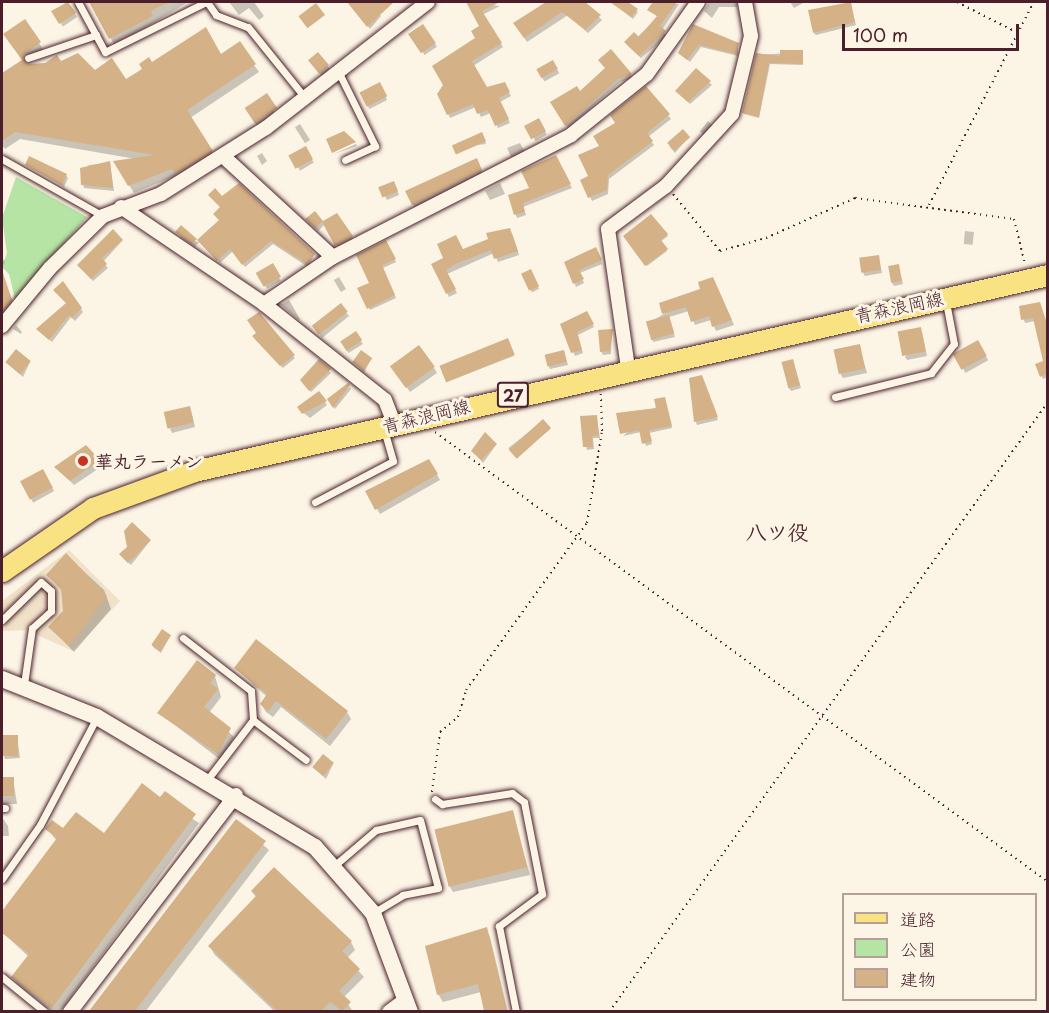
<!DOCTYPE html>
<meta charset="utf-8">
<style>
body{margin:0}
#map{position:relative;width:1049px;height:1013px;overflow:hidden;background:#fcf5e5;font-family:"Playpen Sans","Klee One",sans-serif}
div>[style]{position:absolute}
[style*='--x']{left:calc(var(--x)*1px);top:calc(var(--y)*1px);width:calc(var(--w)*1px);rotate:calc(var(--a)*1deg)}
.built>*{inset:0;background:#f0e1c8}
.green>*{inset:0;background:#b5e4a4}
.shadow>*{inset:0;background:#0003;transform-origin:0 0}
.building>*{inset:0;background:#d4b186;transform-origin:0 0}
.path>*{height:2px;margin-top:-1px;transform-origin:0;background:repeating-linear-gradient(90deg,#4a1f2b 0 1.5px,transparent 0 6px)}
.roads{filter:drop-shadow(0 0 2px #4a1f2b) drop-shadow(0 0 2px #4a1f2b)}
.service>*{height:7px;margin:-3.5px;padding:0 3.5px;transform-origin:3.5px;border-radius:3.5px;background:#fcf5e5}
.minor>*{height:14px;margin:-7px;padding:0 7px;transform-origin:7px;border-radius:7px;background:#fcf5e5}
.tertiary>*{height:16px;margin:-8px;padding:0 8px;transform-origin:8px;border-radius:8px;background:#fcf5e5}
.primary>*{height:21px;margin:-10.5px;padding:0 10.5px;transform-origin:10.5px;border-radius:10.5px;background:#f8e281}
.dots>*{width:16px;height:16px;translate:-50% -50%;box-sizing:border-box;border:3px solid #fcf5e5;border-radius:50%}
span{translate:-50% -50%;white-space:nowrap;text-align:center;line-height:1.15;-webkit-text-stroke:6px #fcf5e5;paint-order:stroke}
.shield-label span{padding:2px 4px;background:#fcf5e5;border:2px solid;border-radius:4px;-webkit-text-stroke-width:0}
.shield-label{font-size:16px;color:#4a1f2b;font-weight:700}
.street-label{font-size:18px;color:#4a1f2b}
.poi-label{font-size:18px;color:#4a1f2b;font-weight:700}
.left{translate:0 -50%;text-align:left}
.quarter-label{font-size:21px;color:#4a1f2b;font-weight:700}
.frame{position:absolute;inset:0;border:3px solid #4a1f2b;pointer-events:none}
.legend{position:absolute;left:842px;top:893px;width:195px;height:108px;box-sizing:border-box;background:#fcf5e5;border:2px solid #b59f9b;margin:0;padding:8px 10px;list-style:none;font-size:18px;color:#4a1f2b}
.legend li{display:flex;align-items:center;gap:12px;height:30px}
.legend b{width:30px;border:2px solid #b59f9b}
.scale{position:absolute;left:842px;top:24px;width:177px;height:27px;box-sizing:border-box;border:3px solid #4a1f2b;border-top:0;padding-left:8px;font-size:18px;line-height:21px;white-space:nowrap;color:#4a1f2b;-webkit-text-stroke:4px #fcf5e5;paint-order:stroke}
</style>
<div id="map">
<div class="built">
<div style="clip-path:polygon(69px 550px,120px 601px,73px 651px,26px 630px,2px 631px,2px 601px)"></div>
</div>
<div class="green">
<div style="clip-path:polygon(16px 177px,87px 217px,15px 299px,9px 274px,2px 267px,7px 253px,2px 218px)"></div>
</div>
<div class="shadow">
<div style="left:67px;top:2px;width:18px;height:17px;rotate:56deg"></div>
<div style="clip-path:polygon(91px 2px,188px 2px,115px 46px)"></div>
<div style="clip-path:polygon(229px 2px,254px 2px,264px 16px,259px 20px,249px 8px,239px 15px)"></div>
<div style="clip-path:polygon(348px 2px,368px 2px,381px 16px,370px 29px)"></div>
<div style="clip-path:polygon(470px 2px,500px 6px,482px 15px,503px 47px,473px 66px,486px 88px,504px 84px,511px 96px,500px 102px,510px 123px,498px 128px,491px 113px,481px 117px,476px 107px,450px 118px,439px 94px,477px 39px,481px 26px)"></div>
<div style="clip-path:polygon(548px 2px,583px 2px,602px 20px,588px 33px,568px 15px,527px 42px,515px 24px)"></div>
<div style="clip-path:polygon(612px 2px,626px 2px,638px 12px,633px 19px)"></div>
<div style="clip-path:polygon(655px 2px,679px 4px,662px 30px,667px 36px,641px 58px,628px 46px,658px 17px,649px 10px)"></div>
<div style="clip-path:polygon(709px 2px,738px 2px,737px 7px,719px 7px,712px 18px,704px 11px)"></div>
<div style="clip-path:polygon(790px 2px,805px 2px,794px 8px)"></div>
<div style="clip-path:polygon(850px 4px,856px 25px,816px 35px,814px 33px)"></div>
<div style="clip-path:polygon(25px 21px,44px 51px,28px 65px,60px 63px,126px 81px,152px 64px,221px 56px,254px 65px,259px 72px,190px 118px,216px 159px,134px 193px,115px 162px,136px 159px,20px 139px,5px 149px,2px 145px,2px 75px,23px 61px,5px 35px)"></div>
<div style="left:423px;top:26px;width:25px;height:15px;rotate:56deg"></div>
<div style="clip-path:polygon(694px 26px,738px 44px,738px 56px,701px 47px,690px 62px,680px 53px)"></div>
<div style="clip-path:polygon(611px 51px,633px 78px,620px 82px,568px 128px,552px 102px,579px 93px,606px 69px)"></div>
<div style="clip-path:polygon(802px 52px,803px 65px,770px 64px,759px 118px,744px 114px,757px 55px)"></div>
<div style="clip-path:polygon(318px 55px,330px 69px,322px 76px,312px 64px)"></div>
<div style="left:553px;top:62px;width:13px;height:17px;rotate:61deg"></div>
<div style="clip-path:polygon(696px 70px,712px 85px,690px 104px,679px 94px)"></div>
<div style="left:379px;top:84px;width:18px;height:20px;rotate:63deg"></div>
<div style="clip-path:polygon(268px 98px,275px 114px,257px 126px,246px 109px)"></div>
<div style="clip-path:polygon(668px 115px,671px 119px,648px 137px,654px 145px,609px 179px,608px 194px,592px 201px,582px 181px)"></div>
<div style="left:538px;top:120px;width:17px;height:13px;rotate:59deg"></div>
<div style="clip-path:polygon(708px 121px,713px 126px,704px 136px,700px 131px)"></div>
<div style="left:300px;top:124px;width:19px;height:6px;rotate:58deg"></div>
<div style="clip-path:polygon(483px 136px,486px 144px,453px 148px)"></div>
<div style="clip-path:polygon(688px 138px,675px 153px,669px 146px)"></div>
<div style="clip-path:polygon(520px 143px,525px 152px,512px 159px,507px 148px)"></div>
<div style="clip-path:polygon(356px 144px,357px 146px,334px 154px)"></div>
<div style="left:305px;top:148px;width:17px;height:16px;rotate:59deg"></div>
<div style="clip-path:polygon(262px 153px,267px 161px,262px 165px,257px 156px)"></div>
<div style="clip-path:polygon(555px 157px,572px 188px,523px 207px,526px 215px,517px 218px,509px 196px,531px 189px)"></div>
<div style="clip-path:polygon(110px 163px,114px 191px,84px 188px,81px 173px,89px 165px)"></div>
<div style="clip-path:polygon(478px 163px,483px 174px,415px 208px,407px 192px)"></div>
<div style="clip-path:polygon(26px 165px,66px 175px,68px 178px,64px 187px)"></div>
<div style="clip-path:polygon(500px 183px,505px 194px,490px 200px,485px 191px)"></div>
<div style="clip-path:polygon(239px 185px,314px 255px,308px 267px,273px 244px,245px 267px,233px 251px,220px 263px,200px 241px,195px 247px,178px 236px,198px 242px,220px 221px,222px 198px)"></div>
<div style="clip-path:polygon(395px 186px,399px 195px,387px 200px,381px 188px)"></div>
<div style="clip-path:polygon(315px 213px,323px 223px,337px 215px,354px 240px,338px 248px,325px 224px,318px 231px,309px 223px)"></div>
<div style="clip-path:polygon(651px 216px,668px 236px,660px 242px,667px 251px,647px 266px,625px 236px)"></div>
<div style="left:965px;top:231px;width:9px;height:13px;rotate:6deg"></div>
<div style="clip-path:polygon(512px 233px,519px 255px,498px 262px,494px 253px,447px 274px,457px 293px,449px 297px,433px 265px)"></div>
<div style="clip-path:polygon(122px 241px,103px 262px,108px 268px,93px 281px,81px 268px)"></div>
<div style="clip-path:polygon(386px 242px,396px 262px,383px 268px,396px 298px,370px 310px,359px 289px,370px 284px)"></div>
<div style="clip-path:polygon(597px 252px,602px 264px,580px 273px,584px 283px,576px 287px,566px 263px)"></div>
<div style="clip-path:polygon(2px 257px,5px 262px,2px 267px)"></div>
<div style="clip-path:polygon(878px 257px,882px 273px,865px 276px,863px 273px)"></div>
<div style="left:272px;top:266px;width:17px;height:16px;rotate:59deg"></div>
<div style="clip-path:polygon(898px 266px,903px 284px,894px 286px,892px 283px)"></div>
<div style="left:530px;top:271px;width:20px;height:8px;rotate:63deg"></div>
<div style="clip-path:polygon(2px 274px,14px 305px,2px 320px)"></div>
<div style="left:339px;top:277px;width:14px;height:6px;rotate:60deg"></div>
<div style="clip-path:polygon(63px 283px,83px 312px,75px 321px,71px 317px,52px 342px,38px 330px,67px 304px,55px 291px)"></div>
<div style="clip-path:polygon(715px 283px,734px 325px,716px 331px,711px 320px,695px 325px,689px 311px,669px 317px,675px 337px,653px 342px,647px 324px)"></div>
<div style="clip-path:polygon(289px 300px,300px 319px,299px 320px,281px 305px)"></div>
<div style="clip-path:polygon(340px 306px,349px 316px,322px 338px,316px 329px)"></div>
<div style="clip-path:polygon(1041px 307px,1048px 326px,1043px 351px,1035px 321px,1025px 323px,1020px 308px)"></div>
<div style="clip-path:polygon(587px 313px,594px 327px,578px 335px,583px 353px,575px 356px,562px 325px)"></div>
<div style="clip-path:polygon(16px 325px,22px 332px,21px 334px,13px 329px)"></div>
<div style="clip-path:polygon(612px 331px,611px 354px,603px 355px,601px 351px)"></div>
<div style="clip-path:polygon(922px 332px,927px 356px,907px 360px,905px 357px)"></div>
<div style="left:356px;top:333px;width:13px;height:17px;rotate:58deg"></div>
<div style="clip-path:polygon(255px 339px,293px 356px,295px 358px,283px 368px)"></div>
<div style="left:508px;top:340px;width:17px;height:72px;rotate:69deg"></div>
<div style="left:978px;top:342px;width:21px;height:26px;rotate:61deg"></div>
<div style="clip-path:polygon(859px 346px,867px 373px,843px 378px,840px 373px)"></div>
<div style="clip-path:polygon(564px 352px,568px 365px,550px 369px,548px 365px)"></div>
<div style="clip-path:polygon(371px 359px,364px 373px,354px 362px)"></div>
<div style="clip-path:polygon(319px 361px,331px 373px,311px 392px,303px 383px)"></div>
<div style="clip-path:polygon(793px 361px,801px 388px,791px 391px,789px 388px)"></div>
<div style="clip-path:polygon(1048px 361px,1048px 377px,1043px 379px,1037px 365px)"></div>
<div style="clip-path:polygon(30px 362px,23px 377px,7px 363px)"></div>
<div style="clip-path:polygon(434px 368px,437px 373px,410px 392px,395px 371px)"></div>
<div style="clip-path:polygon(703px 380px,718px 420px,697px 425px,696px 422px)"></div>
<div style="clip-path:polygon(350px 387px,351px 389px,335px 409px,329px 400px)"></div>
<div style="clip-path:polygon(319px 393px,327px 405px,310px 418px,300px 410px)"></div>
<div style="clip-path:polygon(665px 399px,672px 428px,649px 433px,652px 444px,646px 446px,641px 432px,623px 436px)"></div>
<div style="clip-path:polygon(191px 411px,195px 427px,172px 433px,170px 429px)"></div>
<div style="clip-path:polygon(596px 416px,600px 438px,593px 438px,594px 449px,587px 450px,581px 418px)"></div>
<div style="left:543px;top:421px;width:11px;height:44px;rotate:52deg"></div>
<div style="clip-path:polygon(496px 445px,483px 463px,473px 451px)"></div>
<div style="clip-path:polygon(86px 447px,101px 467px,74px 485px,56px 467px)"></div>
<div style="clip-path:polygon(429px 461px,440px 480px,380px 514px,367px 492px)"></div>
<div style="left:43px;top:471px;width:23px;height:24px;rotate:61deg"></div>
<div style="clip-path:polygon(150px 541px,131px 565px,123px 558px,128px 548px)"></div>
<div style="clip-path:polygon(66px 555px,104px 590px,111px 609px,74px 652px,50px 627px,64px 611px,63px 592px,48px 575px)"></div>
<div style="clip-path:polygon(170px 636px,161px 653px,154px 648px,152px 645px)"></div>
<div style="clip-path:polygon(235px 668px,347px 712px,351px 719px,330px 746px,281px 707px,273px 717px,266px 712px,261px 704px,267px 697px)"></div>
<div style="clip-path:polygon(215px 676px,221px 697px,209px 713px,234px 737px,222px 761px,159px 713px)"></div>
<div style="clip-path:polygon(17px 736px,20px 758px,5px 759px,4px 756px)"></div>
<div style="clip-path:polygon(333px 764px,326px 779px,314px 768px)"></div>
<div style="clip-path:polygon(2px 778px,13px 778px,17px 804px,2px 804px)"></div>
<div style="clip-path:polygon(161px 799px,199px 823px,60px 1012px,53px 1012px,18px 984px,13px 977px,29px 957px,2px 932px,57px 841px,47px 829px,104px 836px)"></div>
<div style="clip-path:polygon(512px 812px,530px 875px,453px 892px,449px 885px)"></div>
<div style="clip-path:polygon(2px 817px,8px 826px,9px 836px,2px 836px)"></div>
<div style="clip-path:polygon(237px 821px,269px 850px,145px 1012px,91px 1012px)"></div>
<div style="clip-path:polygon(253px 891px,351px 942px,355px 950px,347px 958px,364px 977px,344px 997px,353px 1012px,275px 1012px,214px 954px,210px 946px,256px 898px)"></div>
<div style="clip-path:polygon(486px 929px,490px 937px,508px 1012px,486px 1012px,481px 992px,443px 1002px,438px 994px)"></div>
</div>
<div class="building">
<div style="clip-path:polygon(68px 2px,76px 13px,59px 24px,51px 11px)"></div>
<div style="clip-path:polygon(89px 2px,169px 2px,151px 11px,153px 16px,109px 39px)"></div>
<div style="clip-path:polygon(347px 2px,394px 2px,367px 27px)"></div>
<div style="clip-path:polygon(466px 2px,500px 2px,482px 11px,502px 43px,472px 61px,487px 87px,505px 82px,510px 92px,499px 98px,509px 119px,495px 126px,488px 110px,477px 114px,473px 104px,447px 115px,437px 94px,443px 85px,432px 66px,475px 38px,471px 31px,479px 26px)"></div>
<div style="clip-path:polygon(546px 2px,585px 2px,601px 15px,585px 30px,562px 12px,524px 38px,513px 23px)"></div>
<div style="clip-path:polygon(610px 2px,628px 2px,638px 9px,631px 17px)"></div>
<div style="clip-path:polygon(653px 2px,677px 2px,660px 26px,666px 31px,639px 56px,624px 42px,634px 32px,639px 37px,657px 16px,647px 10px)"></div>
<div style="clip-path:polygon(851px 2px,855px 22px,813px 33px,808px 10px)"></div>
<div style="left:316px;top:3px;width:15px;height:22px;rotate:53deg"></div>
<div style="clip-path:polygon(25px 19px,41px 42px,23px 55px,27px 64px,45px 63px,57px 55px,61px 61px,78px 53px,95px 70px,112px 58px,126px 79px,142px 69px,139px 64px,149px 57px,152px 62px,206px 27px,221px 54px,240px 41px,256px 64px,187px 110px,213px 151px,175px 174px,172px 169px,128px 186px,113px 161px,155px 155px,15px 132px,2px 141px,2px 73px,22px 60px,3px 34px)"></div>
<div style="left:423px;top:24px;width:23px;height:18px;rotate:56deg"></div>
<div style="clip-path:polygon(693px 24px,739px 43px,736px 54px,699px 45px,687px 60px,678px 53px)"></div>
<div style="clip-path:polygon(611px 49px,632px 74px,618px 79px,565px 126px,550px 102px,577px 86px,580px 91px,605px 68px,598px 60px)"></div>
<div style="clip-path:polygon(780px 50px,803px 50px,803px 64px,769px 63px,759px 117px,742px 113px,756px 53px,780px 56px)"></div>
<div style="left:318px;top:52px;width:17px;height:13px;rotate:50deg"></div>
<div style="left:553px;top:60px;width:10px;height:19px;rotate:61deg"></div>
<div style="clip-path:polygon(696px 68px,711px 81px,688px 102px,675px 91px)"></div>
<div style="left:380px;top:82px;width:16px;height:23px;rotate:63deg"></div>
<div style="clip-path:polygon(646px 86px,670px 114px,647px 133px,653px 141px,608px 175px,607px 190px,588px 198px,580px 180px,588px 176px,578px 155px,599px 146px,593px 136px,615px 123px,610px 115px)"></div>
<div style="left:267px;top:93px;width:18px;height:27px;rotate:56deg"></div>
<div style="left:539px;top:118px;width:15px;height:17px;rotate:62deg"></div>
<div style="left:683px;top:129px;width:11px;height:21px;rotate:49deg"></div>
<div style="clip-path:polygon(344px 131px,356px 142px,332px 153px,326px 139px)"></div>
<div style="left:482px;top:132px;width:10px;height:33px;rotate:66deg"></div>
<div style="left:306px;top:146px;width:15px;height:20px;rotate:62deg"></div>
<div style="clip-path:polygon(556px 155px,571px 184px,523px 203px,525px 212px,514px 215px,508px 195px,529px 188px,521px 171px)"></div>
<div style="clip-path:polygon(29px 156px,67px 174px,62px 185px,25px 165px)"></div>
<div style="clip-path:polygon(477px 158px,482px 170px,412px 205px,405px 191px)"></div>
<div style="clip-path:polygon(110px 161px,113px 188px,81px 185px,80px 168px)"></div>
<div style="left:394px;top:181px;width:11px;height:17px;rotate:68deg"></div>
<div style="clip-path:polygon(239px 183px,315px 254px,307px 264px,271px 241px,242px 265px,230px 249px,217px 261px,197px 240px,219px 220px,213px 214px,220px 207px,208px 195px,215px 188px,222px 196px)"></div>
<div style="clip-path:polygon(315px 211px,323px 221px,337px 213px,353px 236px,335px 246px,322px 222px,315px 228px,305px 219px)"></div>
<div style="clip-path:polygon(651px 214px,668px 234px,661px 240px,668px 249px,645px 266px,623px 236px)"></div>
<div style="clip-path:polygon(181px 225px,197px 239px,192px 244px,175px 232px)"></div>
<div style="clip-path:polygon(510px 228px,518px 251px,494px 259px,491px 250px,455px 264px,446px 270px,456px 289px,446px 294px,431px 264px,443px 258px,437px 244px,456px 235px,463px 249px,488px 239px,486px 233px)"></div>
<div style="clip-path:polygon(113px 229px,123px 240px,102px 258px,107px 264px,91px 279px,77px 265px)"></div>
<div style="clip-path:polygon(386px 240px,396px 259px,382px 265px,395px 295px,367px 309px,357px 288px,369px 283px,356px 255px)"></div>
<div style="clip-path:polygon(596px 247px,602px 260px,579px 270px,584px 279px,573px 284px,564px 262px)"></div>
<div style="left:879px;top:255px;width:15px;height:20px;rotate:82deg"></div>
<div style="left:273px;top:263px;width:16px;height:20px;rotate:60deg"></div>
<div style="left:899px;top:264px;width:17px;height:11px;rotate:80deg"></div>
<div style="left:531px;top:269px;width:19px;height:11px;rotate:65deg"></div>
<div style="clip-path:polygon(2px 270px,12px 300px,2px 312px)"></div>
<div style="clip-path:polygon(713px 277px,732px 320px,712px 327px,709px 316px,691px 322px,686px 307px,662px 314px,659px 303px,700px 289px,698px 282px)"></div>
<div style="clip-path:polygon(63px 281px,82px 308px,72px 318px,69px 315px,49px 340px,36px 329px,66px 303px,53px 290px)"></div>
<div style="clip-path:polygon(1040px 302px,1047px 324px,1047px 374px,1040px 377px,1035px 364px,1043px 361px,1033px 318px,1021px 320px,1019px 306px)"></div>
<div style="left:341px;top:303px;width:11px;height:37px;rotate:52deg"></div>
<div style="clip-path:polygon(587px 311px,594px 324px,577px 332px,582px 350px,571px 353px,560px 324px)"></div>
<div style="clip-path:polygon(259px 312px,295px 355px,280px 366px,252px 336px,256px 333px,247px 320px)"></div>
<div style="left:669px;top:315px;width:19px;height:24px;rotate:74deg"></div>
<div style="left:921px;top:327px;width:25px;height:24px;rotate:79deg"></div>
<div style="clip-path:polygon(613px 329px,610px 351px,600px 352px,598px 330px)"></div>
<div style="left:356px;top:331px;width:11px;height:19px;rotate:56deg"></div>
<div style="left:508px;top:338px;width:18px;height:74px;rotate:68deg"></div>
<div style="left:978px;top:340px;width:18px;height:29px;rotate:61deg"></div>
<div style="left:860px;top:344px;width:25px;height:27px;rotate:78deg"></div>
<div style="left:419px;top:345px;width:27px;height:36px;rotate:54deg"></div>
<div style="left:16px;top:349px;width:19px;height:17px;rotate:39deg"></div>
<div style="left:361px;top:350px;width:14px;height:15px;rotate:36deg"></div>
<div style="left:564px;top:350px;width:12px;height:20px;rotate:76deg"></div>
<div style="clip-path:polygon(319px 359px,331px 369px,309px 391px,300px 380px)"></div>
<div style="left:793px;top:359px;width:27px;height:12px;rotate:75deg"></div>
<div style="clip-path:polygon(702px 375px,718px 417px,694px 422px,689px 378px)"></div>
<div style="clip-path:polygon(348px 383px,350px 385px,333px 408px,327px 399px)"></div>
<div style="clip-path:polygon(319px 391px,327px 401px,302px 414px,297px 407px)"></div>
<div style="clip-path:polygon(665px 397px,672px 426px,649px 430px,652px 441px,642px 444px,639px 430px,620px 434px,616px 413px,656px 408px,654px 399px)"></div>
<div style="left:190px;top:406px;width:17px;height:27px;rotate:77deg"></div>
<div style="clip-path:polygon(597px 415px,599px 435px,592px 436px,593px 447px,583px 447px,580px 416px)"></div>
<div style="left:543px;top:419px;width:12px;height:46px;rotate:48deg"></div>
<div style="clip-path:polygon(485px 432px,497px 444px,481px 460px,471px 451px)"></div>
<div style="clip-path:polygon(86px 445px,100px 460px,70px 481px,54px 467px)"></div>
<div style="clip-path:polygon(429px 459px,438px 474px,375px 510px,365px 491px)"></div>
<div style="left:43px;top:469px;width:21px;height:26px;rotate:62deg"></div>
<div style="clip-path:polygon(132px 522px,151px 540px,128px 563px,119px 554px,127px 547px,124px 531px)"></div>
<div style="clip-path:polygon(66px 553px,107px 596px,69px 646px,48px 627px,63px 611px,61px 588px,46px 575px)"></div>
<div style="left:162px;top:629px;width:11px;height:19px;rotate:34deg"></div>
<div style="clip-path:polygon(256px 639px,348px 711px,326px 739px,276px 701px,268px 711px,260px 704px,267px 694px,234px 668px)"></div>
<div style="clip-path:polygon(197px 660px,216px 675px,210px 683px,218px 689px,204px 707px,231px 728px,218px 754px,157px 713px)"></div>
<div style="left:2px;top:735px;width:16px;height:21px"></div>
<div style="left:323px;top:754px;width:14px;height:17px;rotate:39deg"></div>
<div style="left:2px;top:777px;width:12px;height:19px"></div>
<div style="clip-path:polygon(142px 783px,160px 797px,165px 791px,196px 814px,52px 1008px,11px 977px,29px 954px,2px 933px,2px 911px,57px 838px,45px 829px,52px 820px,63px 828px,76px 812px,104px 833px)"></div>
<div style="left:513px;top:810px;width:59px;height:81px;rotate:76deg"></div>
<div style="clip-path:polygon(236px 819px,266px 841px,150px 991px,135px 1011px,89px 1011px)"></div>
<div style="clip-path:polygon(274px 867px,352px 941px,342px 951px,360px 969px,339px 991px,351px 1002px,342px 1011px,330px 1002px,321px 1011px,277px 1011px,208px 946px,256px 896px,251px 891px)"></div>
<div style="clip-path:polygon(487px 927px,507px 1011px,484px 1011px,478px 984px,437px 995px,425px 946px)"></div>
</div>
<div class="path">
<div style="--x:957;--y:2;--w:68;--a:26.9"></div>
<div style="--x:673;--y:194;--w:74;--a:50.5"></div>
<div style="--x:720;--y:251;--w:48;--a:-15.8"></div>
<div style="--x:766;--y:238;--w:98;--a:-24.2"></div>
<div style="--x:855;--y:198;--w:160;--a:7.5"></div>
<div style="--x:1014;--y:219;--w:46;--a:76.3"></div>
<div style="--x:929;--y:205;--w:229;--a:-62.7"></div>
<div style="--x:435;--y:432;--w:760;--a:36.28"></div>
<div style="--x:432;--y:792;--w:61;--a:-82.4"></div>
<div style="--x:440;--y:732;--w:23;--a:-40"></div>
<div style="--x:458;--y:717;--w:28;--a:-73"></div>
<div style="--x:466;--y:690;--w:206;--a:-54.1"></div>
<div style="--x:587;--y:523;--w:93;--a:-80.7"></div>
<div style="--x:602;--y:431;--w:37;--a:-92"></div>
<div style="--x:609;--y:1012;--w:752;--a:-54.26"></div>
</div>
<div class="roads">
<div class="service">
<div style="--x:78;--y:2;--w:57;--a:61.6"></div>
<div style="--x:105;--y:52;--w:113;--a:-26.3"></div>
<div style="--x:207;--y:2;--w:16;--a:55"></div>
<div style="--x:216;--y:15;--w:34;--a:21"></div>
<div style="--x:248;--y:27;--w:92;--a:51.1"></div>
<div style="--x:28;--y:58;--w:72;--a:-18.7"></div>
<div style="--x:338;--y:71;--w:84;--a:63.7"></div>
<div style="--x:375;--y:146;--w:33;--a:155"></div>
<div style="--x:2;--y:159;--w:116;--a:29.4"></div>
<div style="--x:835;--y:397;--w:99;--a:-14"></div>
<div style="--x:931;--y:373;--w:37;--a:-52"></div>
<div style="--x:954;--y:344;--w:43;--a:-100.8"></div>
<div style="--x:315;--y:502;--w:88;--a:-27.7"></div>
<div style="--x:393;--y:461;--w:33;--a:-106"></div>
<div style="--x:2;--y:620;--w:54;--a:-44.3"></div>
<div style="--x:41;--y:582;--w:13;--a:42"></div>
<div style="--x:51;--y:591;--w:20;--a:90"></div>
<div style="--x:51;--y:611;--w:25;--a:138"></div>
<div style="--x:32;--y:628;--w:57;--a:98.1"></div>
<div style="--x:183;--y:638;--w:86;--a:37.9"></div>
<div style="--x:251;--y:691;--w:29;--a:86"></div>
<div style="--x:253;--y:720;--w:76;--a:127.5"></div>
<div style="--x:253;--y:720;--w:66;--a:37"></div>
<div style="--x:435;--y:799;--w:9;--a:36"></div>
<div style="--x:442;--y:804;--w:71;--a:-8.9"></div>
<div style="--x:512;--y:793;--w:15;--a:37"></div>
<div style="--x:524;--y:802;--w:94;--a:78.9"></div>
<div style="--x:542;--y:894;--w:54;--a:143.3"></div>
<div style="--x:499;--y:926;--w:88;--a:78.8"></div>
<div style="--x:2;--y:808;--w:3;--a:0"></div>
<div style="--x:335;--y:865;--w:54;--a:-40.5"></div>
<div style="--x:376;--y:830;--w:45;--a:-12.8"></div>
<div style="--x:420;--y:820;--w:70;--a:75.2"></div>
<div style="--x:438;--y:888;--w:36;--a:169"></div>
<div style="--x:403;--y:895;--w:35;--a:149"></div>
<div style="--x:2;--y:879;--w:66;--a:-54.9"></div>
<div style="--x:40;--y:825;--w:122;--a:-62.2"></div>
<div style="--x:2;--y:977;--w:55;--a:39.1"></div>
</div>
<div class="minor">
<div style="--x:223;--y:156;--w:149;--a:42.6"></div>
<div style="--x:121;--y:207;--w:173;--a:34.1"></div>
<div style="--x:264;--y:304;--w:154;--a:38.4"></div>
<div style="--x:385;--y:400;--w:26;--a:69"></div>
<div style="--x:264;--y:304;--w:83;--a:-34.3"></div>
<div style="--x:333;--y:257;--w:267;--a:-27.1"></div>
<div style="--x:571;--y:135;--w:97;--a:-38.8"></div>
<div style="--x:647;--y:74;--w:88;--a:-54.7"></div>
<div style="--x:2;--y:326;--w:75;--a:-50.4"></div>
<div style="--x:50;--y:268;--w:74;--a:-44.5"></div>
<div style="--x:103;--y:216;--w:62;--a:-20.8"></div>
<div style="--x:161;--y:194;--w:124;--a:-32.2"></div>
<div style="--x:266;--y:128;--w:205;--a:-37.9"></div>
<div style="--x:628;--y:368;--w:140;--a:-98.2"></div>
<div style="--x:608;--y:229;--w:72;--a:-36.6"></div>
<div style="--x:666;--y:186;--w:98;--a:-47.5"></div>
<div style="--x:732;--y:114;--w:80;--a:-76.3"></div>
<div style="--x:751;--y:36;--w:35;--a:-100"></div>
<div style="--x:70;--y:1012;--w:273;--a:-52.6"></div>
<div style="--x:389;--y:1012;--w:20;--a:-37"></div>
</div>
<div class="tertiary">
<div style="--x:2;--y:679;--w:102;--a:21.8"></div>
<div style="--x:97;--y:717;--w:254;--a:30.8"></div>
<div style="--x:315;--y:847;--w:88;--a:48.7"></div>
<div style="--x:373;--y:913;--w:106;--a:69.5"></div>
</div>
<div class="primary">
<div style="--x:2;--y:571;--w:111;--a:-34.7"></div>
<div style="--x:93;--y:508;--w:108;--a:-20.1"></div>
<div style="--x:194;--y:471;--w:876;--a:-12.93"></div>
</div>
</div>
<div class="dots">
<div style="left:83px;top:461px;background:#c8321e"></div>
</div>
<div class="shield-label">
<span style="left:513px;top:395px">27</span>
</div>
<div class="street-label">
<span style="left:899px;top:307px;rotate:-12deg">青森浪岡線</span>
<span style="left:426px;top:416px;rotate:-14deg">青森浪岡線</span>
</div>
<div class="poi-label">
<span class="left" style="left:95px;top:461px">華丸ラーメン</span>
</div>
<div class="quarter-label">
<span style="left:777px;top:531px">八ツ役</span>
</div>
<div class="frame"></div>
<ul class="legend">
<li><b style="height:8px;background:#f8e281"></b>道路</li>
<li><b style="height:16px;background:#b5e4a4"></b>公園</li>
<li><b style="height:16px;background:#d4b186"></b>建物</li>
</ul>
<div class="scale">100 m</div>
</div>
